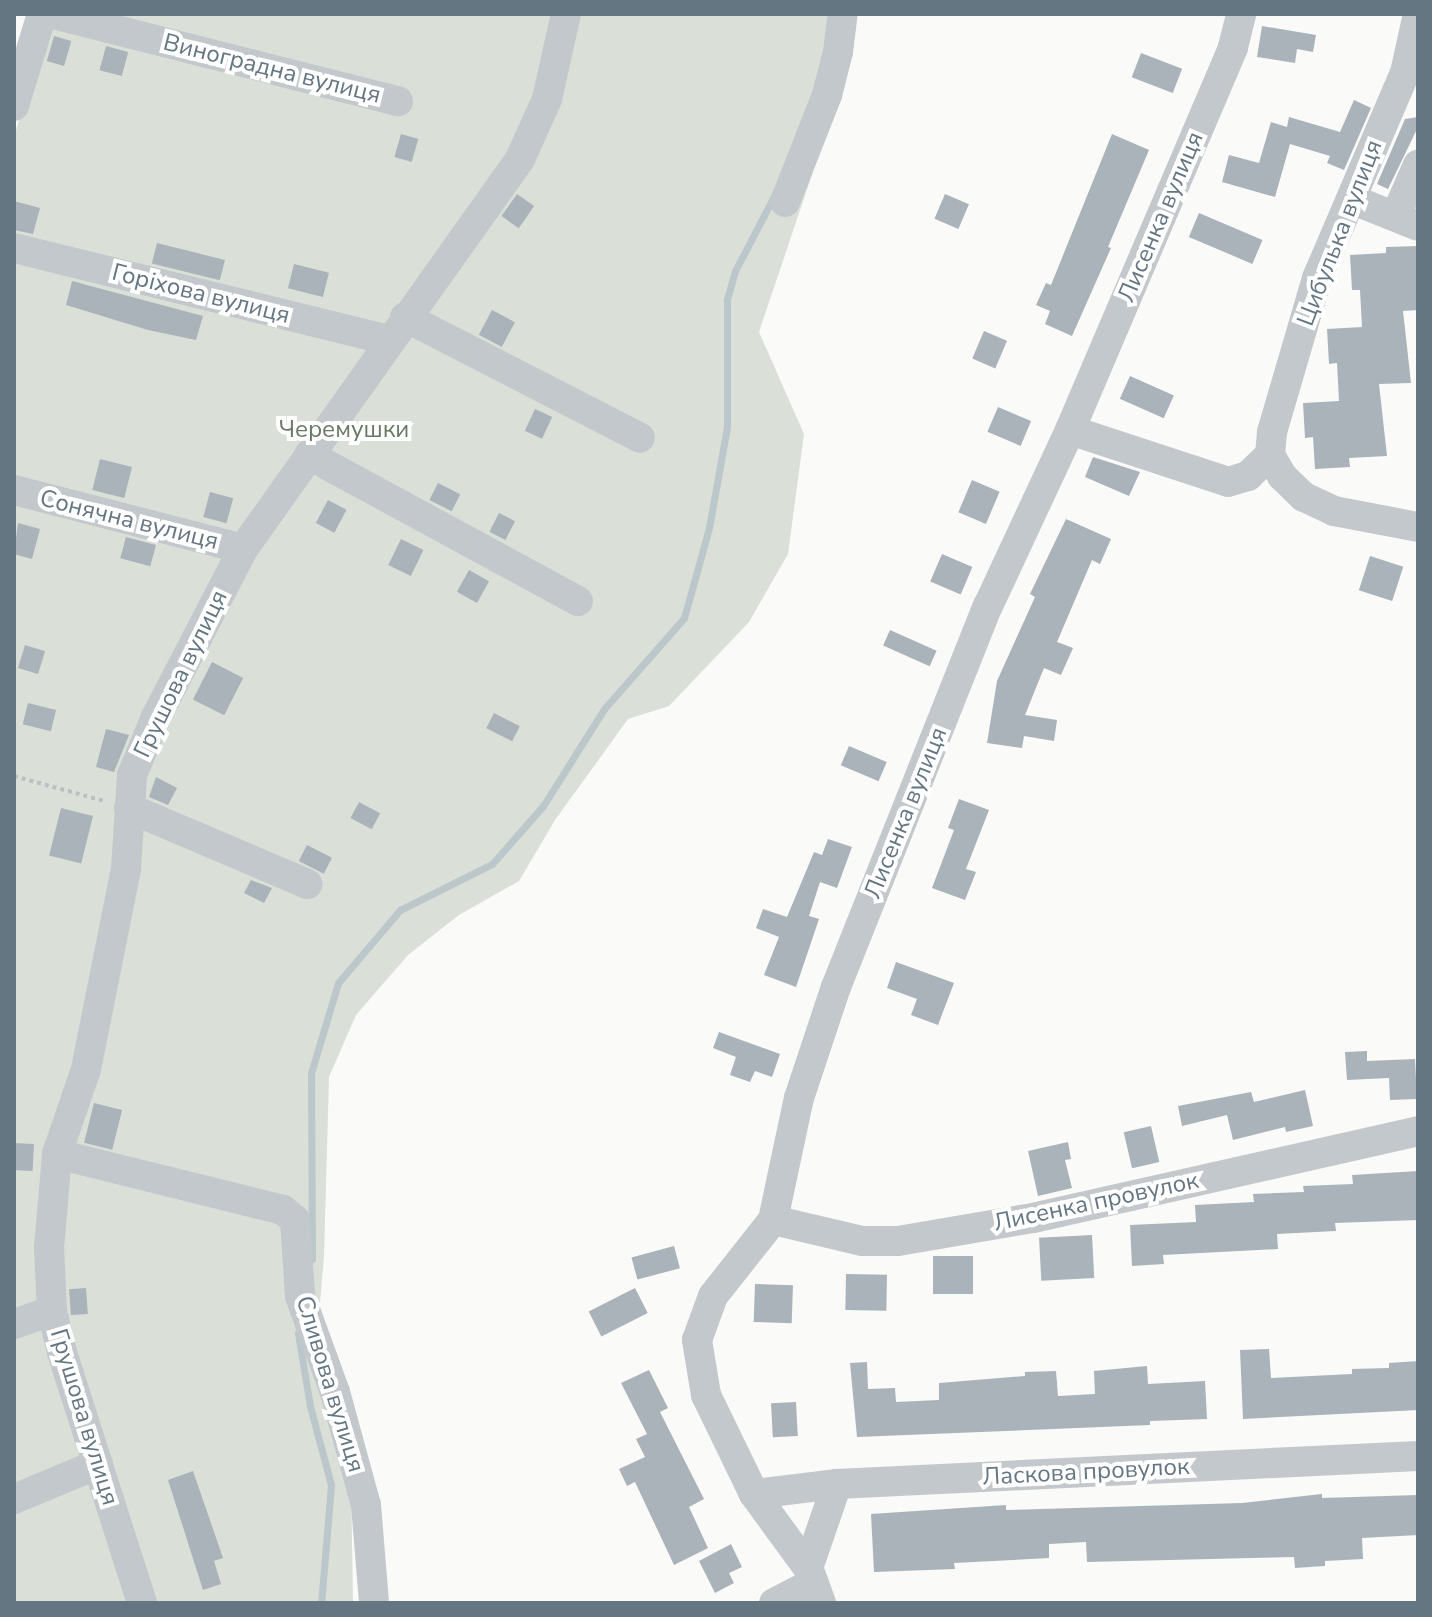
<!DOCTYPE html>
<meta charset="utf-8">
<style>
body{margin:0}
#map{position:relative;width:1432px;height:1617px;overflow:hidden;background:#fafaf8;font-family:"Nunito Sans",sans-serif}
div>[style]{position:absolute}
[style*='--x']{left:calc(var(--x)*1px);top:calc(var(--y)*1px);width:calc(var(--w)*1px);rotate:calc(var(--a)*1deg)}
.green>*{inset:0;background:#dadfd7}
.stream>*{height:7px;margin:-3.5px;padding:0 3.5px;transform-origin:3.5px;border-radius:3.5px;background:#bbc7cb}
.building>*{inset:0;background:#aab3b9;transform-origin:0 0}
.path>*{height:4px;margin-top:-2px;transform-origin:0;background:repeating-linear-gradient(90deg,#bbbfc2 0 4px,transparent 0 8px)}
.minor>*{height:30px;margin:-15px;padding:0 15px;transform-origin:15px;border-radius:15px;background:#c3c8cc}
span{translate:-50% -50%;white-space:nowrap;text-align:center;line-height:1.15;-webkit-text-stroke:8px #fff;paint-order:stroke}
.street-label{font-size:24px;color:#657683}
.park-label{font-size:24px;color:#687a64}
.frame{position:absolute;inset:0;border:16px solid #657683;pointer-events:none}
</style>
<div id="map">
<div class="green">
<div style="clip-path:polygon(50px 14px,852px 14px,847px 71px,759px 332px,804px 434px,788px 554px,749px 622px,669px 706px,628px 719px,555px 820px,519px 881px,459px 915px,408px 955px,356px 1015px,329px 1077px,324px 1256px,318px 1327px,351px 1474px,353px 1603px,14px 1603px,14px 137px)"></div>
</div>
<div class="stream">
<div style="--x:312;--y:1259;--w:186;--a:-90.3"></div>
<div style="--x:311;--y:1073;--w:94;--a:-73.3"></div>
<div style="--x:338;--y:983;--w:96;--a:-49.7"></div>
<div style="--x:400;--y:910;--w:103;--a:-26.6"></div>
<div style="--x:492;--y:864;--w:77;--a:-48.7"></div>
<div style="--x:543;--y:806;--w:115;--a:-57.8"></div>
<div style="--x:604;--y:709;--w:121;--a:-48.7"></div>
<div style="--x:684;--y:618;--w:93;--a:-74.5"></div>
<div style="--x:709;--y:528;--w:103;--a:-79.9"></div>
<div style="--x:727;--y:427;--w:128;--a:-90"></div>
<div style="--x:727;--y:299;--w:29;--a:-74"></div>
<div style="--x:735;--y:271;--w:87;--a:-62.5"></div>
<div style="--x:298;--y:1333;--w:74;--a:80.7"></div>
<div style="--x:310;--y:1406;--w:82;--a:75.1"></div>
<div style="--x:331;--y:1485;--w:118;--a:94.8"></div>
</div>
<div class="building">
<div style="clip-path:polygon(1262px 26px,1316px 35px,1313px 52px,1297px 49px,1295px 63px,1257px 57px)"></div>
<div style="left:54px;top:36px;width:18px;height:26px;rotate:16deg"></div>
<div style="left:106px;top:46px;width:23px;height:25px;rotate:15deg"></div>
<div style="left:1141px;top:53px;width:44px;height:26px;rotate:21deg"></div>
<div style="clip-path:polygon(1354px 100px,1371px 108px,1344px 170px,1327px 163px,1330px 156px,1290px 144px,1275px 197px,1222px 182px,1229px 155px,1259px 163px,1271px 122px,1287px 127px,1289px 117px,1340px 132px)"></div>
<div style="clip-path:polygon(1418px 117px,1418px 127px,1388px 189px,1377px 184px,1405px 119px)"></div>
<div style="left:401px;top:134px;width:18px;height:24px;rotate:16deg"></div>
<div style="clip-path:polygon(1112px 134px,1149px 150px,1108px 247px,1111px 248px,1072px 336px,1045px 324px,1050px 311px,1036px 305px,1046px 283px,1051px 285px)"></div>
<div style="left:517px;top:194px;width:21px;height:27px;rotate:35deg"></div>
<div style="left:945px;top:194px;width:26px;height:27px;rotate:23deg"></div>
<div style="clip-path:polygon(14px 201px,40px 208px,33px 234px,14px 230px)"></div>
<div style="left:1199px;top:213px;width:69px;height:26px;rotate:23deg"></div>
<div style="left:157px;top:243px;width:70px;height:21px;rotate:14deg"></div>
<div style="clip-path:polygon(1418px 246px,1418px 310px,1403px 311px,1411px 383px,1379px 384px,1387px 456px,1349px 458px,1350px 467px,1315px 469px,1313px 437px,1305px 438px,1303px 403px,1339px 401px,1337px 363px,1329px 364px,1327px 329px,1362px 327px,1360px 290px,1352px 290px,1350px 255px,1386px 253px,1386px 247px)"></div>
<div style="left:294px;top:264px;width:36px;height:25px;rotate:14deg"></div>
<div style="clip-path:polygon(72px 281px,203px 316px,196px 340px,148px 330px,66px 305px)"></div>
<div style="left:492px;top:310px;width:26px;height:28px;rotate:28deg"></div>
<div style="left:984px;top:331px;width:25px;height:30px;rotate:23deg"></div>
<div style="left:1130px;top:376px;width:48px;height:25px;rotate:24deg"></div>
<div style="left:998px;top:407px;width:36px;height:27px;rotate:23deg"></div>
<div style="left:535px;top:409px;width:19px;height:24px;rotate:25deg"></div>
<div style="clip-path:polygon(1093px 457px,1140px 472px,1129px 496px,1085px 477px)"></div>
<div style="left:100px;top:459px;width:33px;height:32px;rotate:14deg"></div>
<div style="left:972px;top:480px;width:30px;height:35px;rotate:23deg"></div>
<div style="left:438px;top:483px;width:25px;height:19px;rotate:27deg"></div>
<div style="left:210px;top:492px;width:24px;height:26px;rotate:15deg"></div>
<div style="left:328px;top:500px;width:21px;height:26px;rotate:28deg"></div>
<div style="left:499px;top:513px;width:18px;height:21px;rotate:27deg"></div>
<div style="clip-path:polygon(1066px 519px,1111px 539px,1100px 564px,1092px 560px,1057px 642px,1073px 648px,1061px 675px,1044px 668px,1025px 715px,1057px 720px,1054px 741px,1024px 736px,1022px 748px,987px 743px,997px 681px,1035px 597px,1030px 594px)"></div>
<div style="clip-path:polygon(18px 523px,40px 529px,32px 559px,14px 554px)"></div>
<div style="left:126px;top:537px;width:31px;height:22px;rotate:15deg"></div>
<div style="left:401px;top:539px;width:25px;height:29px;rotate:26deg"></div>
<div style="left:942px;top:554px;width:33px;height:30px;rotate:23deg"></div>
<div style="left:1370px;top:556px;width:35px;height:36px;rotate:18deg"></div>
<div style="left:469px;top:570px;width:23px;height:25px;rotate:29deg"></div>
<div style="left:890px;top:630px;width:51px;height:17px;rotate:24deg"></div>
<div style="left:25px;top:645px;width:21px;height:24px;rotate:17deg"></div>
<div style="left:212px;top:662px;width:35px;height:42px;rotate:27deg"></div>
<div style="left:28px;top:703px;width:29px;height:22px;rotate:14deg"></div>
<div style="left:494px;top:713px;width:29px;height:17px;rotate:27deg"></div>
<div style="clip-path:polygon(106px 729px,129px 735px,114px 772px,96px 767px)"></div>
<div style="left:849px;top:746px;width:41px;height:21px;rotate:23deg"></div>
<div style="clip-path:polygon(156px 777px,177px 788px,168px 805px,149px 797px)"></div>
<div style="clip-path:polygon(959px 799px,989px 810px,966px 869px,976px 872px,965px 900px,932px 888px,954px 830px,948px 828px)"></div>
<div style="left:359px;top:802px;width:24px;height:18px;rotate:28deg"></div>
<div style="left:61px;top:808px;width:33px;height:49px;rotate:14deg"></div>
<div style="clip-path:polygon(828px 839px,852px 847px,837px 888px,820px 882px,809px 916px,819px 919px,796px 987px,764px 975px,779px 937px,756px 928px,763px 909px,787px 917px,814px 852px,822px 855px)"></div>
<div style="left:307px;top:845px;width:28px;height:18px;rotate:27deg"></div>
<div style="clip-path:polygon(251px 880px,272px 888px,264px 903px,244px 893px)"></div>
<div style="clip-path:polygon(896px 962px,954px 983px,938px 1025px,911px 1015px,917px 999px,887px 988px)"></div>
<div style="clip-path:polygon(719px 1032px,780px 1054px,772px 1077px,755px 1071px,750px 1082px,730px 1075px,736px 1057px,713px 1048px)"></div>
<div style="clip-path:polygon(1367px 1051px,1367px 1061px,1415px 1059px,1417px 1099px,1390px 1100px,1389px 1078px,1347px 1080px,1345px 1052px)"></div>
<div style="clip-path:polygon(1305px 1090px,1313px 1126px,1286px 1132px,1285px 1127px,1233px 1140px,1227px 1115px,1182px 1126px,1178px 1106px,1251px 1092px,1254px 1102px)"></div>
<div style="left:94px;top:1103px;width:29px;height:41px;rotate:14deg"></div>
<div style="left:1151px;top:1126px;width:37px;height:28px;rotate:77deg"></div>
<div style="clip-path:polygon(1068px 1142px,1071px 1159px,1065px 1160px,1072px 1188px,1038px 1196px,1028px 1151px)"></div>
<div style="left:14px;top:1143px;width:20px;height:27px;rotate:3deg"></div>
<div style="clip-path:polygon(1418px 1171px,1418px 1220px,1335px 1223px,1336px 1231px,1277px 1234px,1278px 1249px,1163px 1255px,1164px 1264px,1132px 1266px,1130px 1225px,1196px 1222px,1195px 1205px,1254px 1202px,1253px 1194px,1304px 1192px,1303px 1186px,1353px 1184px,1352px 1175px)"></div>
<div style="left:1092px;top:1235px;width:43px;height:53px;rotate:87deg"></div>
<div style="left:674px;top:1246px;width:23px;height:44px;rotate:75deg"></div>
<div style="left:933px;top:1256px;width:40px;height:38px"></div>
<div style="left:846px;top:1274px;width:41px;height:36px;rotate:1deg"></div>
<div style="left:755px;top:1284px;width:38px;height:38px;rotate:2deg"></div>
<div style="left:86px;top:1288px;width:26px;height:17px;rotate:86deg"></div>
<div style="left:635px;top:1288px;width:28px;height:52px;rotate:63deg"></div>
<div style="clip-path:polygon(1269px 1349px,1271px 1378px,1352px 1374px,1352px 1369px,1389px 1368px,1389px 1363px,1418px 1361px,1418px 1410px,1243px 1419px,1240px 1350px)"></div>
<div style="clip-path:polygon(867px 1362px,868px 1389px,895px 1388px,896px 1402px,939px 1400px,939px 1383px,1025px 1376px,1025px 1372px,1056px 1371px,1058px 1396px,1095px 1394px,1094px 1371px,1147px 1366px,1148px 1384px,1205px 1381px,1207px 1419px,1150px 1421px,1150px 1425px,857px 1437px,850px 1363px)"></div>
<div style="clip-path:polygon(649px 1370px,668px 1408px,660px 1412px,704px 1499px,689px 1507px,708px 1548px,674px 1565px,635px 1482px,627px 1486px,619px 1469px,645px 1457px,636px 1439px,647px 1434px,621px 1383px)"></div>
<div style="left:796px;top:1402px;width:34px;height:25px;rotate:87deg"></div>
<div style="clip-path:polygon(193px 1471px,223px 1558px,214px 1561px,221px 1584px,203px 1590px,168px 1480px)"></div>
<div style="clip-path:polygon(1322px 1494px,1322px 1498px,1418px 1495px,1418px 1535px,1362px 1538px,1363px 1559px,1325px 1561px,1325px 1566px,1295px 1568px,1294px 1557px,1087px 1562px,1086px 1542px,1049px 1544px,1049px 1558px,954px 1563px,955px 1569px,874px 1572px,871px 1514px,1006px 1505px,1006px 1510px,1242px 1503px)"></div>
<div style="clip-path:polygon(731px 1544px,742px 1567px,729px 1573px,734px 1583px,715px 1593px,699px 1561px)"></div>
</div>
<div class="path">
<div style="--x:14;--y:776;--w:93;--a:15.5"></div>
</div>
<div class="minor">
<div style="--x:53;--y:14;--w:356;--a:14.2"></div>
<div style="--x:14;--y:106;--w:96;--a:-73.1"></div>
<div style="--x:1351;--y:199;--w:72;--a:21.9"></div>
<div style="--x:785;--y:202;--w:115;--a:-68.6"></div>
<div style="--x:827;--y:95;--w:44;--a:-75.7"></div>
<div style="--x:838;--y:52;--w:38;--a:-83"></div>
<div style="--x:1396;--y:215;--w:55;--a:-66.3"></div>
<div style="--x:14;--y:248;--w:386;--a:13.8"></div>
<div style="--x:405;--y:317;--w:264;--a:27.2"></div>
<div style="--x:1070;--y:430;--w:166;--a:18.2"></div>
<div style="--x:1228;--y:482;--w:21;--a:-17"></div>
<div style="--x:1248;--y:476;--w:30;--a:-44"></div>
<div style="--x:309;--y:455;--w:306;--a:28.5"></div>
<div style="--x:1270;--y:455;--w:23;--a:-85"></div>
<div style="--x:1272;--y:432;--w:160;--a:-73.7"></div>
<div style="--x:1317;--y:278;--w:223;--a:-66.8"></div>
<div style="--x:1405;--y:73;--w:60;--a:-77.6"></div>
<div style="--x:1270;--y:455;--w:24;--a:60"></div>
<div style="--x:1282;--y:476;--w:30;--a:44"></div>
<div style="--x:1304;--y:497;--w:33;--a:25"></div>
<div style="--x:1334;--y:511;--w:86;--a:10.8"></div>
<div style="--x:14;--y:490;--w:236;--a:14.4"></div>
<div style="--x:129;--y:808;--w:194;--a:23.1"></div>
<div style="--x:57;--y:1154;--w:233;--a:13.9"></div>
<div style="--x:283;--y:1210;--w:16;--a:40"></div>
<div style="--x:295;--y:1220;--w:76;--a:86.2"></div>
<div style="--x:300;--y:1296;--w:102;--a:70"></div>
<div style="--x:335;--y:1392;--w:117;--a:74.7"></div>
<div style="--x:366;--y:1505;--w:98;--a:85.3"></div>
<div style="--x:773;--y:1220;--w:91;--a:13.3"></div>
<div style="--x:862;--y:1241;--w:36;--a:0"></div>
<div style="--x:898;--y:1241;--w:137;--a:-9.7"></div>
<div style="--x:1033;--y:1218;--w:395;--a:-12.7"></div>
<div style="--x:14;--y:1324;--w:40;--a:-18.9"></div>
<div style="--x:754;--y:1494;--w:84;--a:-6.9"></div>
<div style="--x:837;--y:1484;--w:582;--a:-2.76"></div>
<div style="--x:14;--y:1499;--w:91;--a:-22.6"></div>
<div style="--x:808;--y:1568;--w:89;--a:-71"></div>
<div style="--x:142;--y:1603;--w:263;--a:-107.7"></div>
<div style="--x:62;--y:1352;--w:42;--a:-103.7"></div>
<div style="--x:52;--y:1311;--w:63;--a:-92.7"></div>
<div style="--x:49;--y:1248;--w:94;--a:-85.1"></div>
<div style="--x:57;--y:1154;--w:90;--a:-71.2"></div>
<div style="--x:86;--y:1069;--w:204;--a:-78.7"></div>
<div style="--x:126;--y:869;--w:94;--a:-86.3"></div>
<div style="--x:132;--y:775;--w:63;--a:-67.5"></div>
<div style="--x:156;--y:717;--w:189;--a:-62.6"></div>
<div style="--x:243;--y:549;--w:478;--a:-54.6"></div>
<div style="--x:520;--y:159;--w:66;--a:-65.8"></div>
<div style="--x:547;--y:99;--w:87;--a:-77.4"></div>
<div style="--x:774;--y:1603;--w:44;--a:-27.1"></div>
<div style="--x:821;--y:1603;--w:37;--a:-110"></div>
<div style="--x:808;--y:1568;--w:92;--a:-126.1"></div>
<div style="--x:754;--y:1494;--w:110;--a:-115.9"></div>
<div style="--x:706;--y:1395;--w:56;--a:-99.3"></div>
<div style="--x:697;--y:1340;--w:47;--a:-70"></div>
<div style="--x:713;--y:1296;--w:97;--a:-51.7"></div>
<div style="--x:773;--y:1220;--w:125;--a:-78"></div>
<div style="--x:799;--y:1098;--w:117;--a:-71.6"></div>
<div style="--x:836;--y:987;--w:410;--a:-68.3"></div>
<div style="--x:988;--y:606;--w:194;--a:-65"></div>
<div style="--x:1070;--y:430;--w:416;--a:-66.9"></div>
<div style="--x:1233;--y:47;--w:34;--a:-76"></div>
</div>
<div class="street-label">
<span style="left:272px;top:69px;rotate:14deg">Виноградна вулиця</span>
<span style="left:1161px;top:217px;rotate:-67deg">Лисенка вулиця</span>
<span style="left:1340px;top:233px;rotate:-69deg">Цибулька вулиця</span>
<span style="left:201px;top:294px;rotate:14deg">Горіхова вулиця</span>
<span style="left:129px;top:520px;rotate:14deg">Сонячна вулиця</span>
<span style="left:181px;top:674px;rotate:-64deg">Грушова вулиця</span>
<span style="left:906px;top:813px;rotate:-68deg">Лисенка вулиця</span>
<span style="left:1096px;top:1202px;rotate:-12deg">Лисенка провулок</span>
<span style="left:330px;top:1384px;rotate:73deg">Сливова вулиця</span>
<span style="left:84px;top:1417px;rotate:73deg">Грушова вулиця</span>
<span style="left:1086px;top:1472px;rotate:-3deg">Ласкова провулок</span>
</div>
<div class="park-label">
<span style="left:344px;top:430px">Черемушки</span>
</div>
<div class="frame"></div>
</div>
